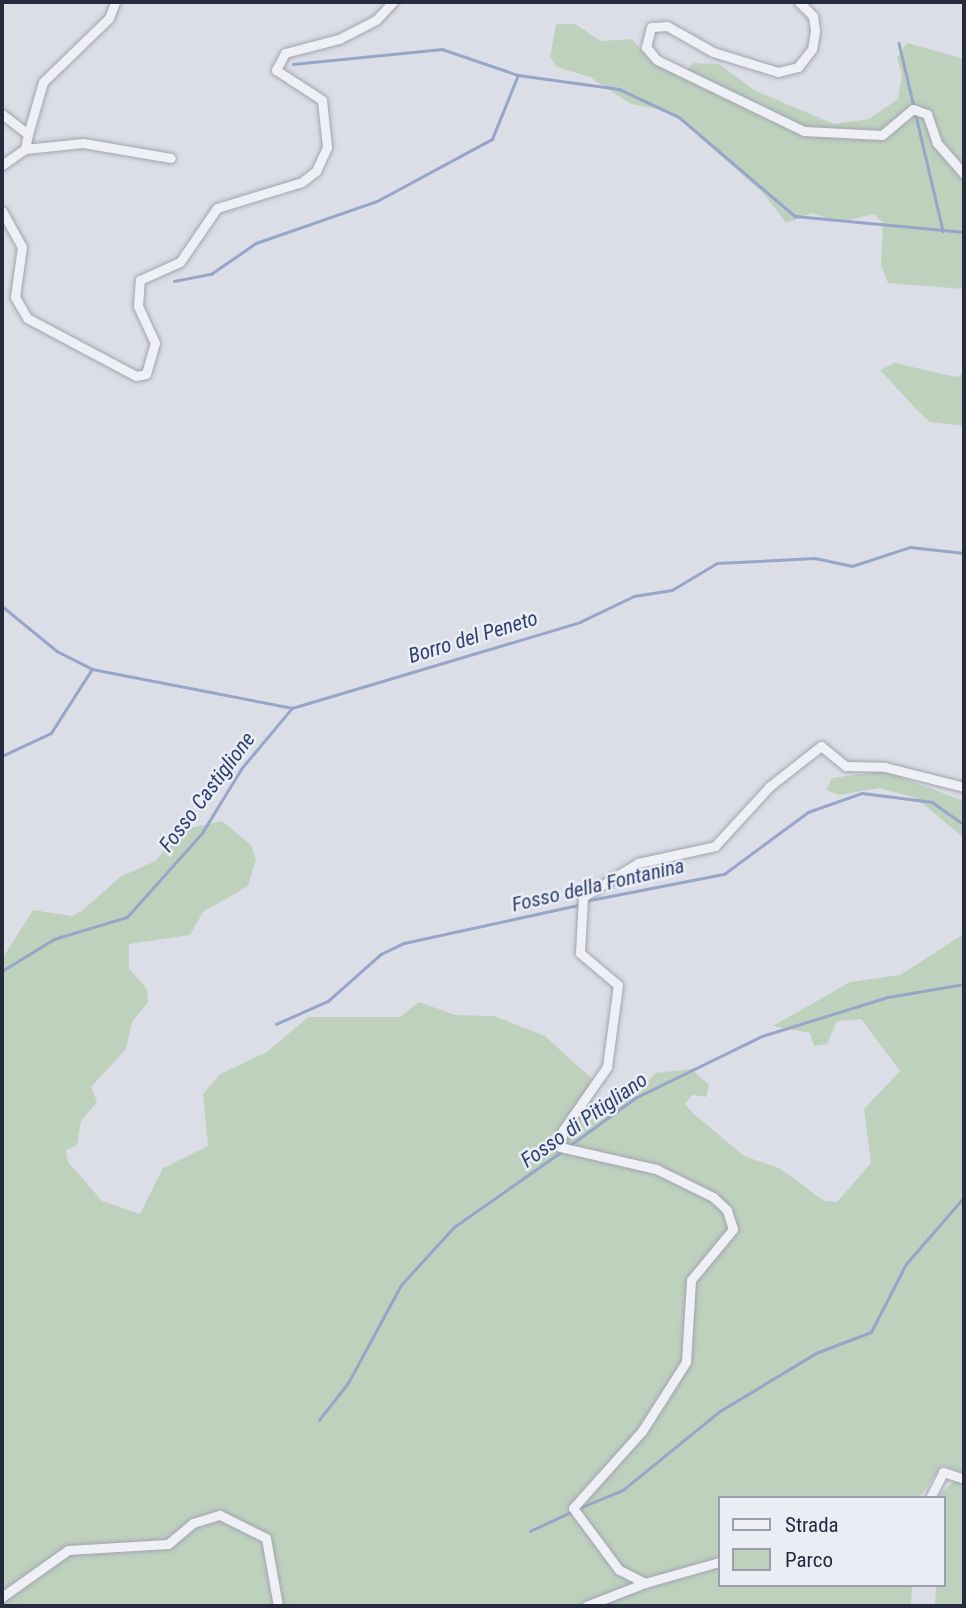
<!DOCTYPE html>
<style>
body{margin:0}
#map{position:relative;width:966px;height:1608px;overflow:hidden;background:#dcdee7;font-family:"Roboto Condensed",sans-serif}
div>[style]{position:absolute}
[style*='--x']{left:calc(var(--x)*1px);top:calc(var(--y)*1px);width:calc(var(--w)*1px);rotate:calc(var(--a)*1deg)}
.green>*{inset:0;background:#bed1bd}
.stream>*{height:2.5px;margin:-1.25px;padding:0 1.25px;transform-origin:1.25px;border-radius:1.25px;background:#96a5c8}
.roads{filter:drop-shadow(0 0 2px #a2a4b1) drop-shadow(0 0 2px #a2a4b1)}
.minor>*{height:9px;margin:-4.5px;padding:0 4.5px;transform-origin:4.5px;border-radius:4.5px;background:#eff0f5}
span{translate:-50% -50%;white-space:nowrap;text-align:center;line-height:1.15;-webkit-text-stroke:5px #ebedf4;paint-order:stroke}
.water-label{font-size:21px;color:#2f4171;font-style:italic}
.frame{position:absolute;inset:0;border:4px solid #262a3d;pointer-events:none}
.legend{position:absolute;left:718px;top:1496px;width:228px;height:91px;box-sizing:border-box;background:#ebedf4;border:2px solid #9c9fab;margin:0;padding:9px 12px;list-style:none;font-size:21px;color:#262a3d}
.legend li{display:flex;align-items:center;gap:14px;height:35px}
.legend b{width:35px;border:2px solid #9c9fab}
</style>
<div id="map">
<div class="green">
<div style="clip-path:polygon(556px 24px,575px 24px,601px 41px,632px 39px,651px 62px,683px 73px,694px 63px,719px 64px,754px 90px,834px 124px,869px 119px,898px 99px,902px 74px,897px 58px,907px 43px,964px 59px,964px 289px,888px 283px,881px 265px,883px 223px,874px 214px,840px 222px,812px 213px,786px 223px,763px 193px,671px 112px,631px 104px,590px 77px,557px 67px,550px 57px)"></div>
<div style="clip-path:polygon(895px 363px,956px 377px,964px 373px,964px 426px,930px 422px,916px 409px,880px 370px)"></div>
<div style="clip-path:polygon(884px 771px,964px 801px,964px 838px,916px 798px,879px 788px,839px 795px,826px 790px,832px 778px)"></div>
<div style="clip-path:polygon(222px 821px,251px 845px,256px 859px,248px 886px,203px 912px,190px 935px,129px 944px,129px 969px,147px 989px,148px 1002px,132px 1022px,126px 1049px,91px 1087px,97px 1102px,81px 1121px,77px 1145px,66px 1150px,68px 1162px,102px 1201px,140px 1214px,163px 1168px,208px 1146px,203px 1094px,220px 1074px,267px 1052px,308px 1017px,400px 1017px,419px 1002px,455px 1015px,494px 1016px,545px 1036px,592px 1079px,586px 1095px,596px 1102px,634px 1098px,655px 1073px,692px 1069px,709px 1085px,706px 1097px,692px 1095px,685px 1104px,694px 1114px,744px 1156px,781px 1169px,824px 1201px,837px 1202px,871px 1163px,864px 1109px,900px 1071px,861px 1019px,837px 1021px,827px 1044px,814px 1046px,810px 1033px,773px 1026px,850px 982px,900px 975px,964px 934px,964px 1473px,942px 1465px,919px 1498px,719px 1498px,719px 1585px,912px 1585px,911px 1606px,2px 1606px,2px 959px,33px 910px,71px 916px,82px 911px,120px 877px,155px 861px,182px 830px)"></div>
<div style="clip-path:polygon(954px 1481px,964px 1484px,964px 1606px,935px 1606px,936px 1585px,943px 1585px,943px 1498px,937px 1498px)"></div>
</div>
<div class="stream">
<div style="--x:899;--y:43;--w:193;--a:76.8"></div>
<div style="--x:293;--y:64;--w:150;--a:-5.7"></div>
<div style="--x:442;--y:49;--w:80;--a:18.9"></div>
<div style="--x:518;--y:75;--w:102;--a:7.9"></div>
<div style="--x:619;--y:89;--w:66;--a:25"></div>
<div style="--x:679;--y:117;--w:153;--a:40.5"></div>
<div style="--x:795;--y:216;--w:170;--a:5.4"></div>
<div style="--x:174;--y:281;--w:38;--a:-11"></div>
<div style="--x:211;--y:274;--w:55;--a:-34.6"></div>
<div style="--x:256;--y:243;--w:128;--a:-19.1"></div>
<div style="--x:377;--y:201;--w:131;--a:-28.3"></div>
<div style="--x:492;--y:139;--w:69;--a:-67.9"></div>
<div style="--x:2;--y:606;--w:71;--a:39.3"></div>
<div style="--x:57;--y:651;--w:39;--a:27"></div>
<div style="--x:92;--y:669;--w:204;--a:11"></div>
<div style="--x:292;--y:708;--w:301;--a:-16.6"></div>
<div style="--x:580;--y:622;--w:60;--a:-25.7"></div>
<div style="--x:634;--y:596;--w:38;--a:-9"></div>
<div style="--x:672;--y:590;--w:52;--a:-31"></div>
<div style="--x:717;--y:563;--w:98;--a:-2.9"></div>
<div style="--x:815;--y:558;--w:38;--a:12"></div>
<div style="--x:852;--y:566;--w:61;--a:-18.1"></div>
<div style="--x:910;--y:547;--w:54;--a:6.3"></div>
<div style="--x:2;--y:756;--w:54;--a:-25.1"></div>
<div style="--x:51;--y:733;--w:76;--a:-57.4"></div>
<div style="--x:585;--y:901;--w:142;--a:-11"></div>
<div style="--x:724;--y:874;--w:104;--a:-36.4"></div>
<div style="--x:808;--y:812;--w:57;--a:-19.4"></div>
<div style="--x:862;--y:793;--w:71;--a:7.3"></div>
<div style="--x:932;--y:802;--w:39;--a:35"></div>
<div style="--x:2;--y:971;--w:61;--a:-31.6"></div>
<div style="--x:54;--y:939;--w:76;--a:-16.8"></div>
<div style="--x:127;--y:917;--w:113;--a:-48.2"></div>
<div style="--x:202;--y:833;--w:75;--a:-58.6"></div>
<div style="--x:241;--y:769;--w:80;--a:-50.1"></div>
<div style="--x:276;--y:1024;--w:57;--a:-23.9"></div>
<div style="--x:328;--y:1001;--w:71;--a:-41.6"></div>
<div style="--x:381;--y:954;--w:25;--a:-26"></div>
<div style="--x:404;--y:943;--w:179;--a:-12.3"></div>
<div style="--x:569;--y:1146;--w:82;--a:-36"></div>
<div style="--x:635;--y:1098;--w:141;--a:-26"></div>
<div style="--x:762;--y:1036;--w:132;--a:-17.2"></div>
<div style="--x:888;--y:997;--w:77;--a:-9.7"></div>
<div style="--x:319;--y:1420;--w:47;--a:-51.9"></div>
<div style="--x:348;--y:1383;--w:111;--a:-61.6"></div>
<div style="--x:401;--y:1285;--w:79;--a:-47.6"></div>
<div style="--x:454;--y:1227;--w:134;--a:-35"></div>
<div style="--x:577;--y:1509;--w:50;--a:-22.4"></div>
<div style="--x:623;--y:1490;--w:125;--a:-39.2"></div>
<div style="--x:720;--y:1411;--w:112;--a:-31.1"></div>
<div style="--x:816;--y:1353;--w:59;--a:-20.9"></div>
<div style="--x:871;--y:1332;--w:76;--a:-62.8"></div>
<div style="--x:906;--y:1264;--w:89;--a:-49.1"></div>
<div style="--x:530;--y:1531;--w:45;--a:-24.9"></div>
</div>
<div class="roads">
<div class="minor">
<div style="--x:799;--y:2;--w:20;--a:45"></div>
<div style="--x:813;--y:16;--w:15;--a:82"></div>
<div style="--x:815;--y:31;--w:18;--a:99"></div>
<div style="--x:812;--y:49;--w:23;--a:128"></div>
<div style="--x:798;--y:67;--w:21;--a:166"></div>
<div style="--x:778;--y:72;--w:68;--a:-162.9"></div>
<div style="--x:713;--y:52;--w:53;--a:-150.5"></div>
<div style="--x:667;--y:26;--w:16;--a:176"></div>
<div style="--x:651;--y:27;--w:21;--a:104"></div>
<div style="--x:646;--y:47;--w:17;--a:50"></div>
<div style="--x:657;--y:60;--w:163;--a:25.8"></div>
<div style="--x:804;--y:131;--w:78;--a:2.9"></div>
<div style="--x:882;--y:135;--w:40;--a:-40"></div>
<div style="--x:913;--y:109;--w:15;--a:20"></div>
<div style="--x:927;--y:114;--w:31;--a:71"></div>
<div style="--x:937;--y:143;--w:41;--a:48.9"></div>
<div style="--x:2;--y:114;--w:33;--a:38"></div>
<div style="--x:28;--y:134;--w:15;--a:101"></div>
<div style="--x:28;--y:134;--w:54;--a:-73.9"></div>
<div style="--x:43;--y:82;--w:92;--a:-44.1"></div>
<div style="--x:109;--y:18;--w:17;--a:-69"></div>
<div style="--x:2;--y:165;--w:28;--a:-35"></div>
<div style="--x:25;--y:149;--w:58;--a:-5.9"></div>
<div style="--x:83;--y:143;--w:89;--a:9.7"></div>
<div style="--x:2;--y:211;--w:41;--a:60.9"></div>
<div style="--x:22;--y:247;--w:50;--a:98"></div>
<div style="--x:15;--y:297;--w:24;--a:60"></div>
<div style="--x:27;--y:318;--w:123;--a:28"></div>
<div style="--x:136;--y:376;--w:10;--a:-11"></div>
<div style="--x:146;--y:374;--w:32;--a:-74"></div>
<div style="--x:155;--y:343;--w:41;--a:-114.7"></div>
<div style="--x:138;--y:306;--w:26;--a:-86"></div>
<div style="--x:140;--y:280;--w:44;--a:-24.2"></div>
<div style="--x:180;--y:262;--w:65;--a:-55.6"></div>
<div style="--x:217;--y:208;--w:89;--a:-17"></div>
<div style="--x:302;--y:182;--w:18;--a:-38"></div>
<div style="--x:316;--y:171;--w:26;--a:-65"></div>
<div style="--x:327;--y:147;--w:47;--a:-96.1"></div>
<div style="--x:322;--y:100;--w:55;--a:-146.9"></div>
<div style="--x:276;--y:70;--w:19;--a:-62"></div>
<div style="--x:285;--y:53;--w:56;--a:-14.5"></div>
<div style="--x:339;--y:39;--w:42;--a:-27.2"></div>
<div style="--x:376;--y:20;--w:25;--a:-47"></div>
<div style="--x:930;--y:1498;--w:29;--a:-63"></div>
<div style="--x:943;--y:1472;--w:22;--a:18"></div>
<div style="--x:645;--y:1583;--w:77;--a:-15.8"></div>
<div style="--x:2;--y:1597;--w:81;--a:-35.5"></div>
<div style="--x:68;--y:1550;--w:100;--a:-3.4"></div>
<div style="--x:168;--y:1544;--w:33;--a:-40"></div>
<div style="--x:193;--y:1523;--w:28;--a:-17"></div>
<div style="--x:220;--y:1515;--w:51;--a:26.6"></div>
<div style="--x:266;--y:1538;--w:69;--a:80"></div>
<div style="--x:586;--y:1606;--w:63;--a:-21.3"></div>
<div style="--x:645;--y:1583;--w:29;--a:-153"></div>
<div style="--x:619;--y:1570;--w:77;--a:-126.6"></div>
<div style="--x:573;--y:1508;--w:103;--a:-48.1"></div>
<div style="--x:642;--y:1431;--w:82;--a:-57.5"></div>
<div style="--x:686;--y:1362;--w:82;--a:-86.5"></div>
<div style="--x:691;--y:1280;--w:66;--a:-50.5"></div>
<div style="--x:733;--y:1229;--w:20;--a:-108"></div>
<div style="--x:727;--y:1210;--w:19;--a:-137"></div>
<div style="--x:713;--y:1197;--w:64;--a:-153.8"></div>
<div style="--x:656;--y:1169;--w:98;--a:-167.1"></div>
<div style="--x:560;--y:1147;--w:17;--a:-80"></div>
<div style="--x:563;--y:1130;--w:77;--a:-55.1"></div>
<div style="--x:607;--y:1067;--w:83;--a:-82.4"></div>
<div style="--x:618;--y:985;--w:50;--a:-139.9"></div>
<div style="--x:580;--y:953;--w:56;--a:-86.9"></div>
<div style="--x:583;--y:897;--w:65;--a:-31.7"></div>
<div style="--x:638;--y:863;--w:79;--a:-12.4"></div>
<div style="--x:715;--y:846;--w:81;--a:-47.5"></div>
<div style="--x:770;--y:786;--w:65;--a:-38.1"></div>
<div style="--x:821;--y:746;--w:32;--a:39"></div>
<div style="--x:846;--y:766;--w:39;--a:1"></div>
<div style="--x:885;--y:767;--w:81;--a:14.2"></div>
</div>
</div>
<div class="water-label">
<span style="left:473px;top:637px;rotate:-17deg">Borro del Peneto</span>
<span style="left:207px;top:792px;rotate:-53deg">Fosso Castiglione</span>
<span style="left:598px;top:885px;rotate:-13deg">Fosso della Fontanina</span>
<span style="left:584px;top:1120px;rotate:-35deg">Fosso di Pitigliano</span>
</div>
<div class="frame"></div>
<ul class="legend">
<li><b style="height:9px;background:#eff0f5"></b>Strada</li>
<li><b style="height:19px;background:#bed1bd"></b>Parco</li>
</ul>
</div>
